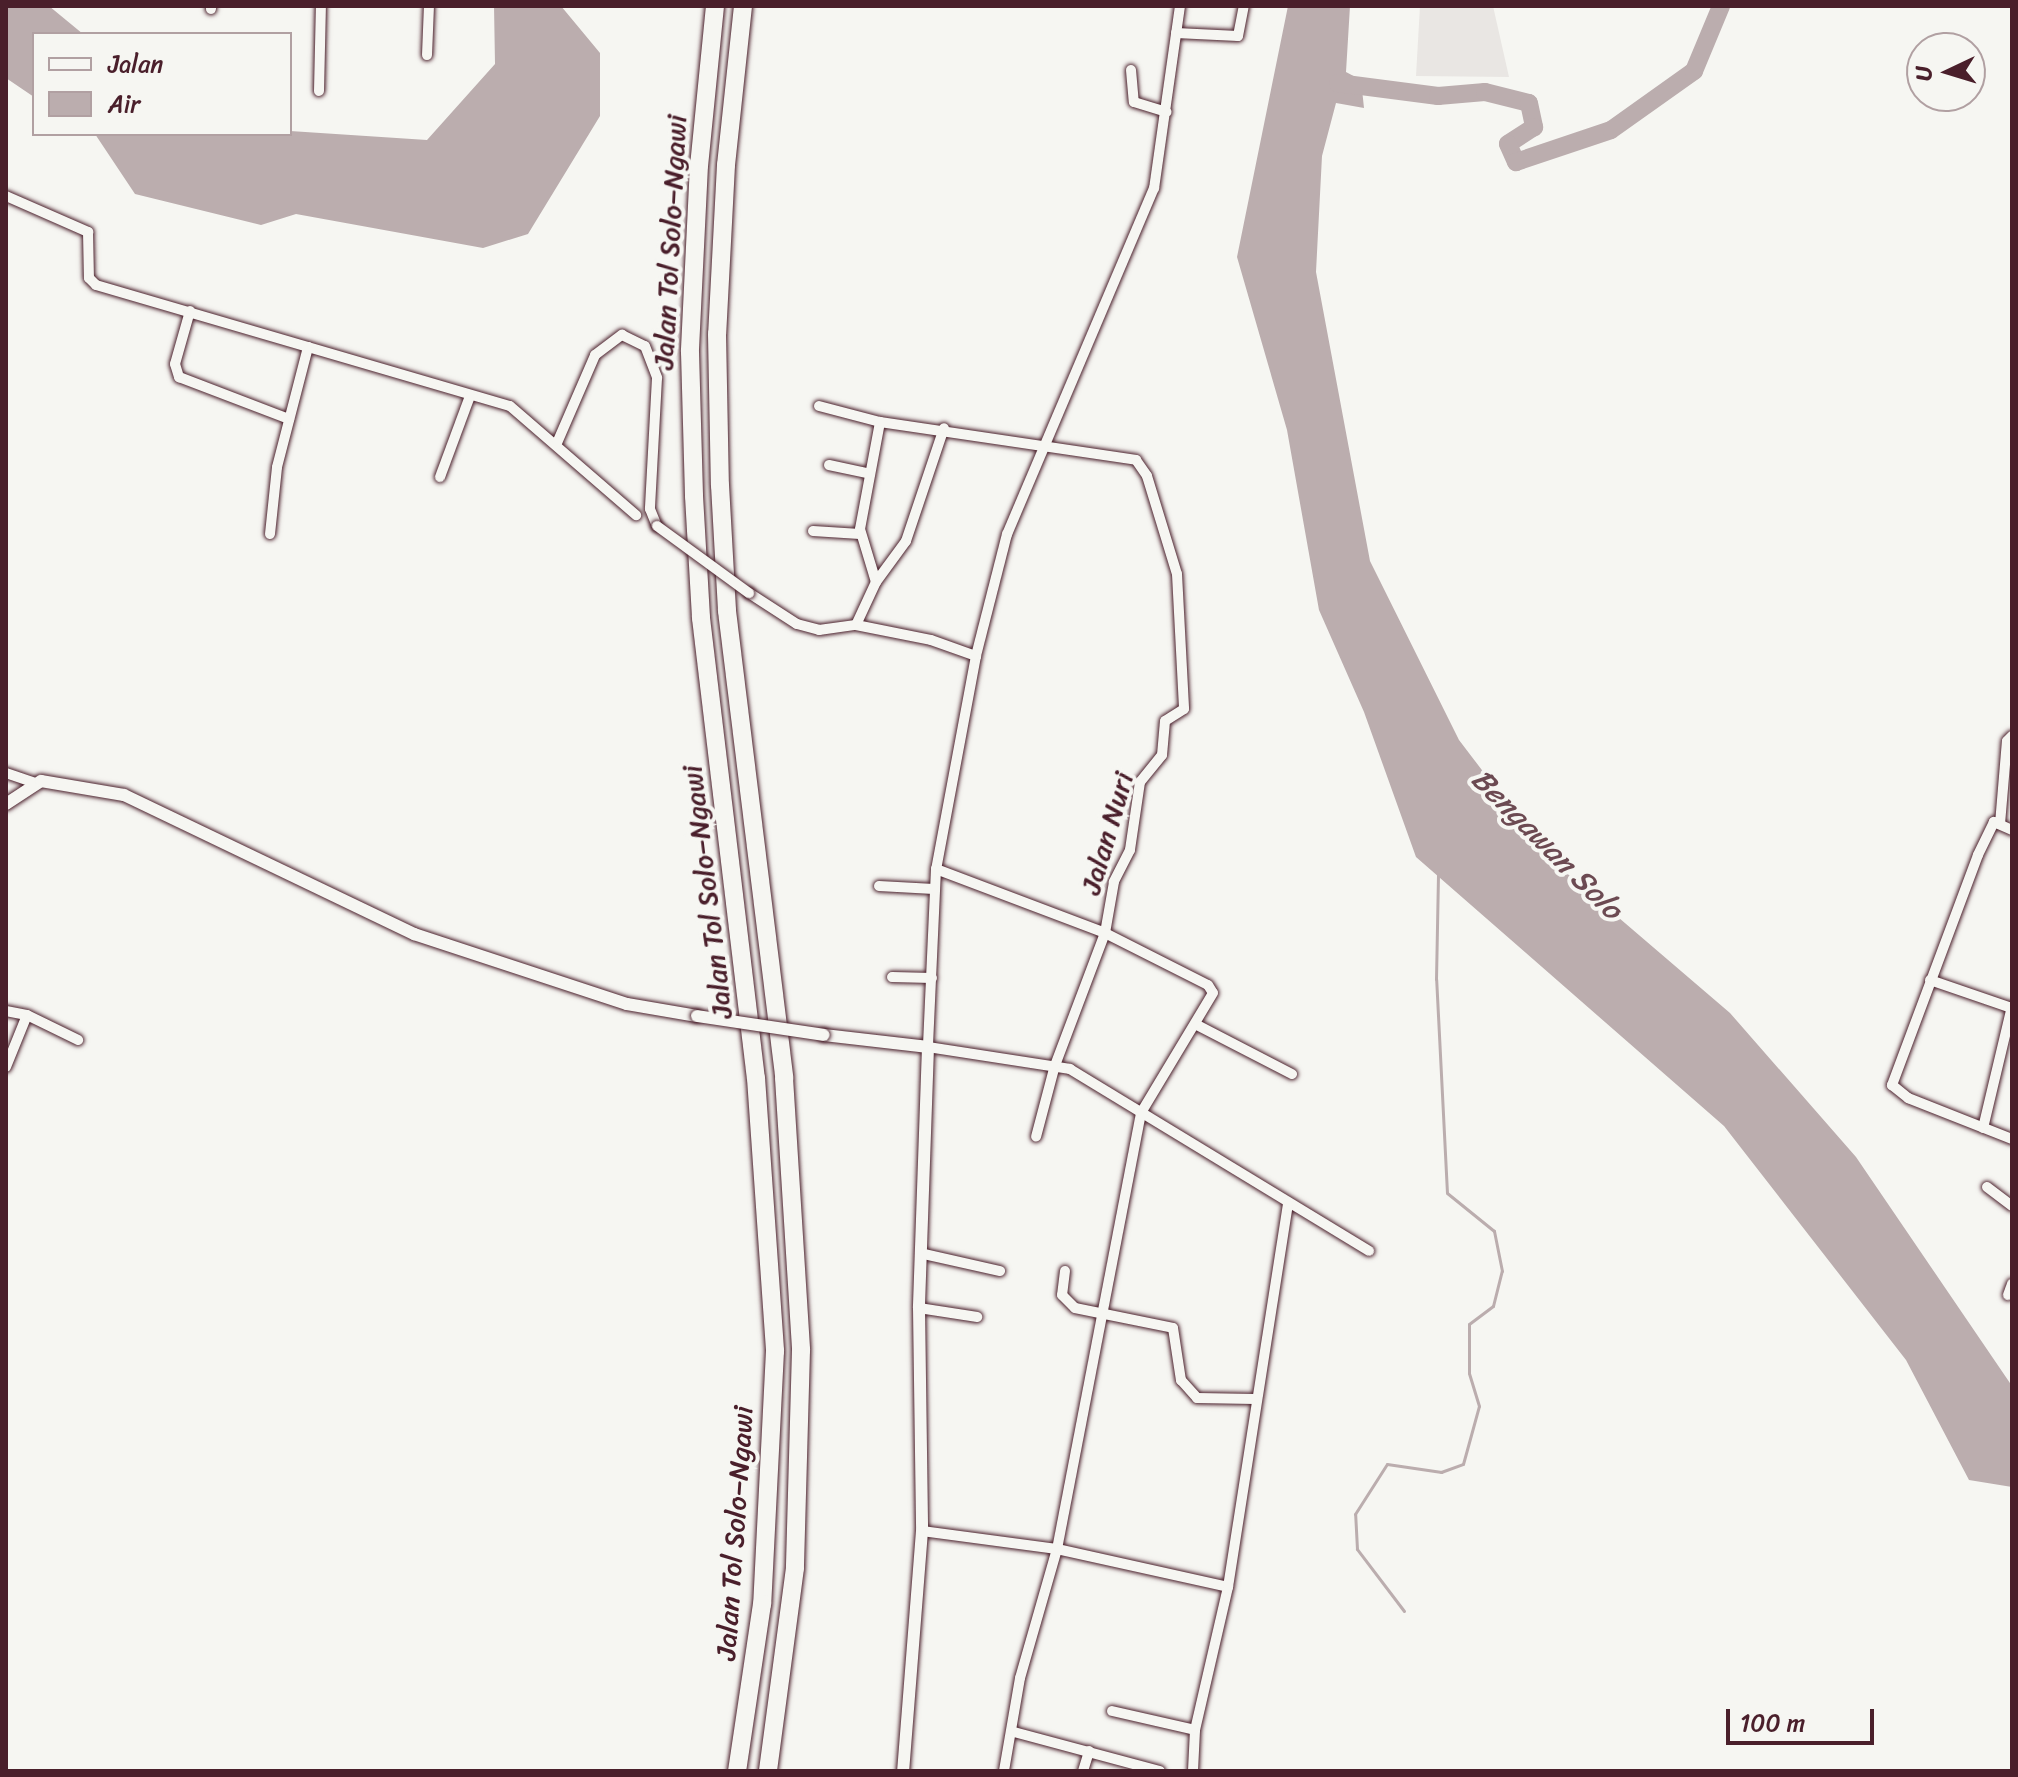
<!DOCTYPE html>
<meta charset="utf-8">
<style>
body{margin:0}
#map{position:relative;width:2018px;height:1777px;overflow:hidden;background:#f6f6f2;font-family:Sriracha,sans-serif}
div>[style]{position:absolute}
[style*='--x']{left:calc(var(--x)*1px);top:calc(var(--y)*1px);width:calc(var(--w)*1px);rotate:calc(var(--a)*1deg)}
.built>*{inset:0;background:#e9e6e3}
.water>*{inset:0;background:#bbadae}
.stream>*{height:3px;margin:-1.5px;padding:0 1.5px;transform-origin:1.5px;border-radius:1.5px;background:#bbadae}
.river>*{height:18px;margin:-9px;padding:0 9px;transform-origin:9px;border-radius:9px;background:#bbadae}
.roads{filter:drop-shadow(0 0 2px #4a1f2b) drop-shadow(0 0 2px #4a1f2b)}
.minor>*{height:10px;margin:-5px;padding:0 5px;transform-origin:5px;border-radius:5px;background:#f6f6f2}
.tertiary>*{height:12px;margin:-6px;padding:0 6px;transform-origin:6px;border-radius:6px;background:#f6f6f2}
.motorway>*{height:18px;margin:-9px;padding:0 9px;transform-origin:9px;border-radius:9px;background:#f6f6f2}
.bridges{filter:drop-shadow(0 0 2px #4a1f2b) drop-shadow(0 0 2px #4a1f2b)}
.minor-bridge>*{height:10px;margin:-5px;padding:0 5px;transform-origin:5px;border-radius:5px;background:#f6f6f2}
.tertiary-bridge>*{height:12px;margin:-6px;padding:0 6px;transform-origin:6px;border-radius:6px;background:#f6f6f2}
span{translate:-50% -50%;white-space:nowrap;text-align:center;line-height:1.15;-webkit-text-stroke:8px #f6f6f2;paint-order:stroke}
.street-label{font-size:28px;color:#4a1f2b}
.water-label{font-size:30px;color:#6c4a52;font-style:italic}
.frame{position:absolute;inset:0;border:8px solid #4a1f2b;pointer-events:none}
.legend{position:absolute;left:32px;top:32px;width:260px;height:104px;box-sizing:border-box;background:#f6f6f2;border:2px solid #b1a0a2;margin:0;padding:10px 14px;list-style:none;font-size:24px;color:#4a1f2b}
.legend li{display:flex;align-items:center;gap:16px;height:40px}
.legend b{width:40px;border:2px solid #b1a0a2}
.north{position:absolute;left:1906px;top:32px;width:80px;height:80px;box-sizing:border-box;background:#f6f6f2;border:2px solid #b1a0a2;border-radius:50%;rotate:266deg;font-size:22px;font-weight:700;line-height:32px;text-align:center;color:#4a1f2b}
.north::after{content:'';display:block;margin:auto;width:28px;height:36px;background:#4a1f2b;clip-path:polygon(50% 0,100% 100%,50% 72%,0 100%)}
.scale{position:absolute;left:1726px;top:1709px;width:148px;height:36px;box-sizing:border-box;border:4px solid #4a1f2b;border-top:0;padding-left:10px;font-size:24px;line-height:28px;white-space:nowrap;color:#4a1f2b;-webkit-text-stroke:6px #f6f6f2;paint-order:stroke}
</style>
<div id="map">
<div class="built">
<div style="clip-path:polygon(1420px 6px,1493px 6px,1509px 77px,1416px 76px)"></div>
</div>
<div class="water">
<div style="clip-path:polygon(6px 6px,49px 6px,83px 34px,34px 34px,34px 97px,6px 78px)"></div>
<div style="clip-path:polygon(494px 6px,561px 6px,600px 53px,600px 116px,528px 234px,483px 248px,296px 214px,261px 225px,135px 194px,95px 134px,290px 131px,427px 140px,495px 64px)"></div>
<div style="clip-path:polygon(1288px 6px,1350px 6px,1346px 72px,1361px 80px,1364px 108px,1336px 103px,1322px 156px,1316px 272px,1370px 561px,1459px 740px,1549px 858px,1730px 1013px,1856px 1157px,2012px 1386px,2012px 1487px,1969px 1480px,1906px 1360px,1724px 1126px,1416px 857px,1364px 712px,1319px 610px,1287px 430px,1237px 257px)"></div>
</div>
<div class="stream">
<div style="--x:1404;--y:1611;--w:78;--a:-127.2"></div>
<div style="--x:1357;--y:1549;--w:35;--a:-93"></div>
<div style="--x:1355;--y:1514;--w:59;--a:-57.4"></div>
<div style="--x:1387;--y:1464;--w:55;--a:8.4"></div>
<div style="--x:1441;--y:1472;--w:23;--a:-20"></div>
<div style="--x:1463;--y:1464;--w:60;--a:-74.6"></div>
<div style="--x:1479;--y:1406;--w:34;--a:-107"></div>
<div style="--x:1469;--y:1373;--w:49;--a:-90"></div>
<div style="--x:1469;--y:1324;--w:30;--a:-37"></div>
<div style="--x:1493;--y:1306;--w:36;--a:-76"></div>
<div style="--x:1502;--y:1271;--w:41;--a:-101.3"></div>
<div style="--x:1494;--y:1231;--w:60;--a:-141"></div>
<div style="--x:1447;--y:1193;--w:214;--a:-92.9"></div>
<div style="--x:1436;--y:979;--w:105;--a:-88.9"></div>
</div>
<div class="river">
<div style="--x:1338;--y:83;--w:101;--a:7.4"></div>
<div style="--x:1438;--y:96;--w:47;--a:-4.9"></div>
<div style="--x:1485;--y:92;--w:45;--a:14"></div>
<div style="--x:1529;--y:103;--w:25;--a:78"></div>
<div style="--x:1534;--y:127;--w:31;--a:147"></div>
<div style="--x:1508;--y:144;--w:20;--a:66"></div>
<div style="--x:1516;--y:162;--w:100;--a:-18.6"></div>
<div style="--x:1611;--y:130;--w:102;--a:-35.4"></div>
<div style="--x:1694;--y:71;--w:70;--a:-67.4"></div>
</div>
<div class="roads">
<div class="minor">
<div style="--x:1180;--y:6;--w:184;--a:98.1"></div>
<div style="--x:1154;--y:188;--w:376;--a:113"></div>
<div style="--x:1007;--y:534;--w:126;--a:104.3"></div>
<div style="--x:976;--y:656;--w:217;--a:100.6"></div>
<div style="--x:936;--y:869;--w:178;--a:92.6"></div>
<div style="--x:928;--y:1047;--w:144;--a:8.8"></div>
<div style="--x:1070;--y:1069;--w:350;--a:31.3"></div>
<div style="--x:211;--y:9;--w:3;--a:-90"></div>
<div style="--x:1176;--y:33;--w:62;--a:2.8"></div>
<div style="--x:1238;--y:36;--w:31;--a:-79"></div>
<div style="--x:427;--y:55;--w:49;--a:-87.7"></div>
<div style="--x:1131;--y:70;--w:32;--a:85"></div>
<div style="--x:1134;--y:102;--w:34;--a:17"></div>
<div style="--x:319;--y:91;--w:85;--a:-88.7"></div>
<div style="--x:6;--y:196;--w:90;--a:23.7"></div>
<div style="--x:88;--y:232;--w:46;--a:88.8"></div>
<div style="--x:89;--y:278;--w:10;--a:45"></div>
<div style="--x:96;--y:285;--w:431;--a:16.3"></div>
<div style="--x:510;--y:406;--w:167;--a:40.9"></div>
<div style="--x:190;--y:311;--w:55;--a:105.8"></div>
<div style="--x:175;--y:364;--w:14;--a:73"></div>
<div style="--x:179;--y:377;--w:118;--a:20.9"></div>
<div style="--x:819;--y:406;--w:63;--a:14.7"></div>
<div style="--x:880;--y:422;--w:259;--a:8.4"></div>
<div style="--x:1136;--y:460;--w:19;--a:55"></div>
<div style="--x:1147;--y:476;--w:102;--a:73"></div>
<div style="--x:1177;--y:574;--w:135;--a:87"></div>
<div style="--x:1184;--y:709;--w:22;--a:148"></div>
<div style="--x:1165;--y:721;--w:34;--a:95"></div>
<div style="--x:1162;--y:755;--w:35;--a:129"></div>
<div style="--x:1140;--y:782;--w:69;--a:98.4"></div>
<div style="--x:1130;--y:850;--w:36;--a:117"></div>
<div style="--x:1114;--y:882;--w:52;--a:100"></div>
<div style="--x:1105;--y:933;--w:141;--a:110.7"></div>
<div style="--x:1055;--y:1065;--w:74;--a:104.8"></div>
<div style="--x:557;--y:443;--w:96;--a:-66.6"></div>
<div style="--x:595;--y:355;--w:34;--a:-37"></div>
<div style="--x:622;--y:335;--w:25;--a:26"></div>
<div style="--x:645;--y:346;--w:34;--a:69"></div>
<div style="--x:657;--y:378;--w:131;--a:93.1"></div>
<div style="--x:650;--y:509;--w:18;--a:68"></div>
<div style="--x:829;--y:465;--w:39;--a:12"></div>
<div style="--x:440;--y:477;--w:86;--a:-69.7"></div>
<div style="--x:813;--y:531;--w:47;--a:3.7"></div>
<div style="--x:270;--y:534;--w:67;--a:-84"></div>
<div style="--x:277;--y:467;--w:124;--a:-75.5"></div>
<div style="--x:876;--y:582;--w:51;--a:-53.8"></div>
<div style="--x:906;--y:541;--w:119;--a:-71.4"></div>
<div style="--x:749;--y:593;--w:57;--a:32.9"></div>
<div style="--x:797;--y:624;--w:23;--a:15"></div>
<div style="--x:819;--y:630;--w:37;--a:-8"></div>
<div style="--x:856;--y:625;--w:76;--a:11.3"></div>
<div style="--x:931;--y:640;--w:48;--a:19.6"></div>
<div style="--x:856;--y:625;--w:47;--a:-65.1"></div>
<div style="--x:876;--y:582;--w:55;--a:-106.8"></div>
<div style="--x:860;--y:529;--w:109;--a:-79.4"></div>
<div style="--x:6;--y:773;--w:31;--a:19"></div>
<div style="--x:2000;--y:824;--w:83;--a:-85.2"></div>
<div style="--x:2007;--y:741;--w:7;--a:-45"></div>
<div style="--x:2012;--y:830;--w:20;--a:-156"></div>
<div style="--x:1994;--y:822;--w:37;--a:116"></div>
<div style="--x:1978;--y:855;--w:246;--a:110.5"></div>
<div style="--x:1892;--y:1085;--w:21;--a:39"></div>
<div style="--x:1908;--y:1098;--w:112;--a:21.5"></div>
<div style="--x:936;--y:869;--w:181;--a:20.7"></div>
<div style="--x:1105;--y:933;--w:115;--a:26.8"></div>
<div style="--x:1208;--y:985;--w:9;--a:58"></div>
<div style="--x:1213;--y:993;--w:140;--a:121"></div>
<div style="--x:1141;--y:1113;--w:444;--a:100.9"></div>
<div style="--x:1057;--y:1549;--w:134;--a:106"></div>
<div style="--x:1020;--y:1678;--w:94;--a:99.8"></div>
<div style="--x:879;--y:886;--w:55;--a:3.1"></div>
<div style="--x:892;--y:977;--w:40;--a:1.4"></div>
<div style="--x:1930;--y:980;--w:87;--a:18.9"></div>
<div style="--x:6;--y:1011;--w:21;--a:11"></div>
<div style="--x:27;--y:1015;--w:57;--a:26.1"></div>
<div style="--x:1197;--y:1025;--w:107;--a:27.3"></div>
<div style="--x:6;--y:1067;--w:56;--a:-68"></div>
<div style="--x:1983;--y:1128;--w:125;--a:-76.6"></div>
<div style="--x:1987;--y:1187;--w:31;--a:37"></div>
<div style="--x:924;--y:1254;--w:78;--a:12.6"></div>
<div style="--x:1065;--y:1271;--w:24;--a:97"></div>
<div style="--x:1062;--y:1295;--w:18;--a:45"></div>
<div style="--x:1075;--y:1308;--w:100;--a:11.5"></div>
<div style="--x:1173;--y:1328;--w:53;--a:81.3"></div>
<div style="--x:1181;--y:1380;--w:24;--a:48"></div>
<div style="--x:1197;--y:1398;--w:58;--a:1"></div>
<div style="--x:2008;--y:1295;--w:12;--a:-70"></div>
<div style="--x:919;--y:1308;--w:59;--a:8.8"></div>
<div style="--x:922;--y:1531;--w:136;--a:7.6"></div>
<div style="--x:1057;--y:1549;--w:175;--a:12.5"></div>
<div style="--x:1112;--y:1711;--w:85;--a:12.9"></div>
<div style="--x:1014;--y:1732;--w:151;--a:15"></div>
<div style="--x:1083;--y:1771;--w:21;--a:-73"></div>
<div style="--x:1193;--y:1771;--w:41;--a:-87.2"></div>
<div style="--x:1195;--y:1730;--w:147;--a:-77"></div>
<div style="--x:1228;--y:1587;--w:389;--a:-81.1"></div>
</div>
<div class="tertiary">
<div style="--x:6;--y:804;--w:42;--a:-33.3"></div>
<div style="--x:41;--y:781;--w:84;--a:9.6"></div>
<div style="--x:124;--y:795;--w:322;--a:25.6"></div>
<div style="--x:414;--y:934;--w:224;--a:18.2"></div>
<div style="--x:627;--y:1004;--w:71;--a:9.7"></div>
<div style="--x:824;--y:1035;--w:105;--a:6.6"></div>
<div style="--x:928;--y:1047;--w:261;--a:92"></div>
<div style="--x:919;--y:1308;--w:223;--a:89.2"></div>
<div style="--x:922;--y:1531;--w:241;--a:94.5"></div>
</div>
<div class="motorway">
<div style="--x:715;--y:6;--w:160;--a:95.7"></div>
<div style="--x:699;--y:165;--w:187;--a:92.8"></div>
<div style="--x:690;--y:352;--w:144;--a:88.4"></div>
<div style="--x:694;--y:496;--w:122;--a:86.7"></div>
<div style="--x:701;--y:618;--w:463;--a:83.2"></div>
<div style="--x:756;--y:1078;--w:274;--a:86"></div>
<div style="--x:775;--y:1351;--w:253;--a:92.9"></div>
<div style="--x:762;--y:1604;--w:169;--a:98.5"></div>
<div style="--x:743;--y:6;--w:160;--a:96.1"></div>
<div style="--x:726;--y:165;--w:169;--a:93"></div>
<div style="--x:717;--y:334;--w:151;--a:88.9"></div>
<div style="--x:720;--y:485;--w:126;--a:86.8"></div>
<div style="--x:727;--y:611;--w:470;--a:83"></div>
<div style="--x:784;--y:1078;--w:273;--a:86.4"></div>
<div style="--x:801;--y:1350;--w:218;--a:91.6"></div>
<div style="--x:795;--y:1568;--w:205;--a:97.6"></div>
</div>
</div>
<div class="bridges">
<div class="minor-bridge">
<div style="--x:657;--y:526;--w:114;--a:36.1"></div>
</div>
<div class="tertiary-bridge">
<div style="--x:697;--y:1016;--w:128;--a:8.5"></div>
</div>
</div>
<div class="street-label">
<span style="left:670px;top:242px;rotate:-87deg">Jalan Tol Solo–Ngawi</span>
<span style="left:1107px;top:833px;rotate:-74deg">Jalan Nuri</span>
<span style="left:707px;top:892px;rotate:-97deg">Jalan Tol Solo–Ngawi</span>
<span style="left:735px;top:1533px;rotate:-86deg">Jalan Tol Solo–Ngawi</span>
</div>
<div class="water-label">
<span style="left:1547px;top:844px;rotate:45deg">Bengawan Solo</span>
</div>
<div class="frame"></div>
<ul class="legend">
<li><b style="height:10px;background:#f6f6f2"></b>Jalan</li>
<li><b style="height:22px;background:#bbadae"></b>Air</li>
</ul>
<div class="north">U</div>
<div class="scale">100 m</div>
</div>
